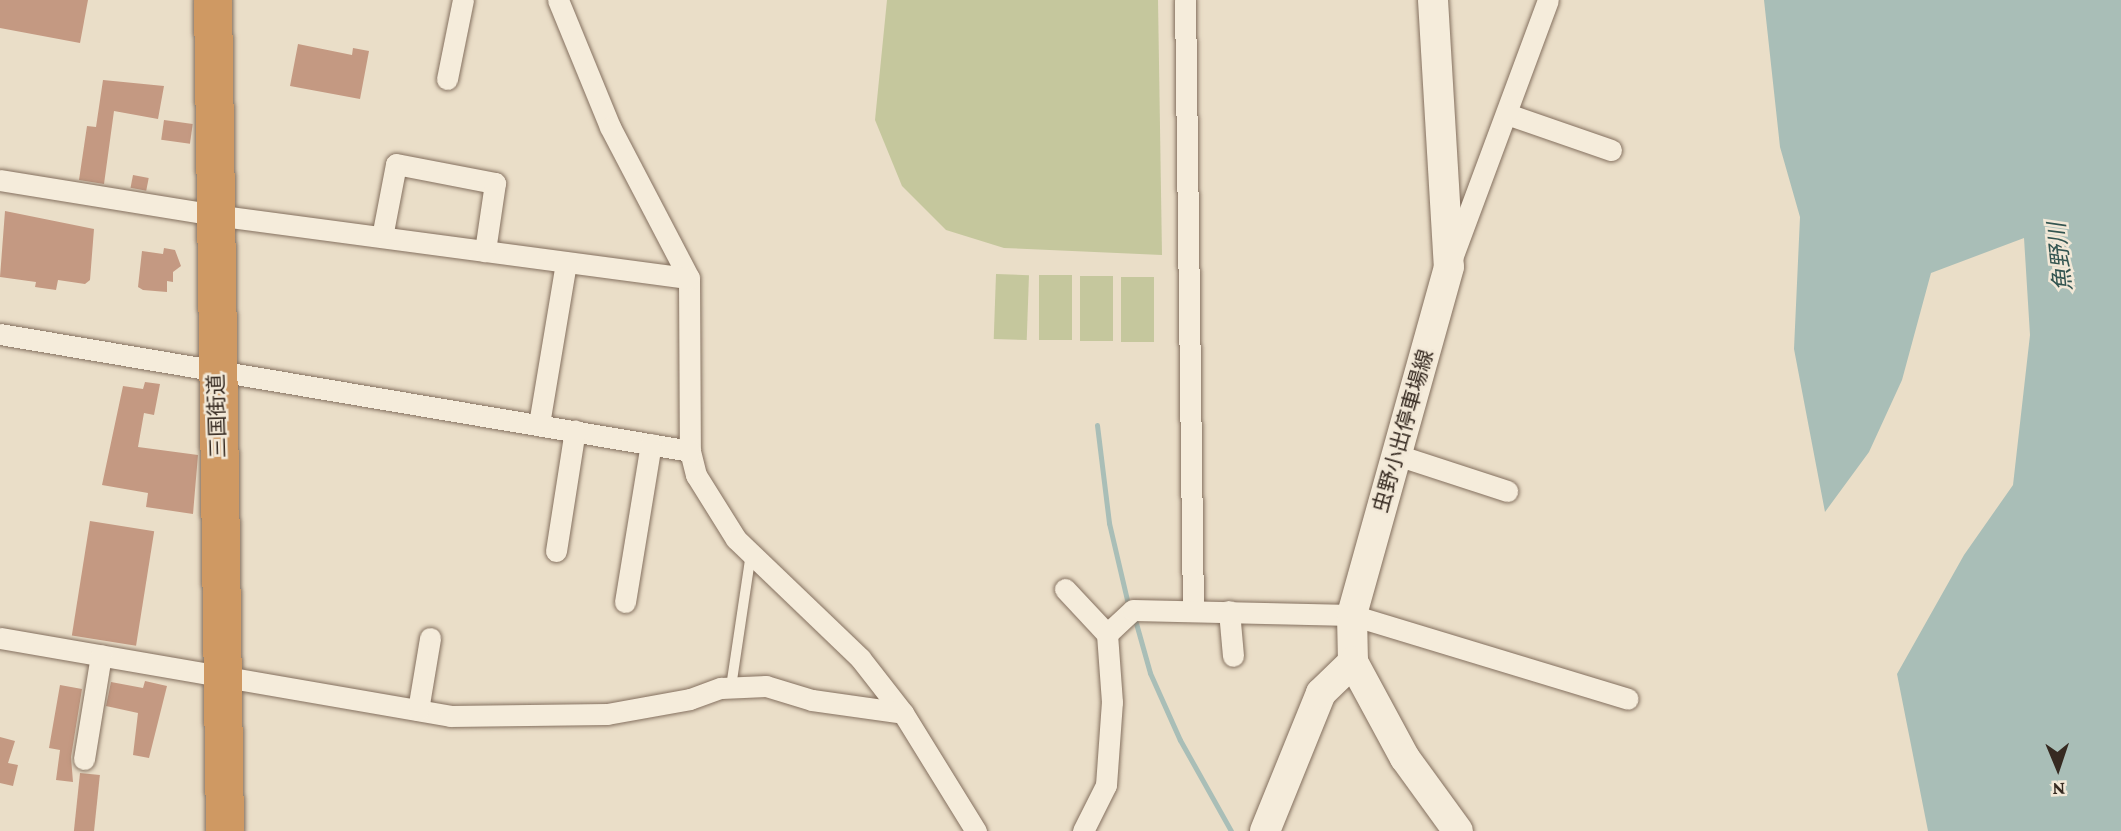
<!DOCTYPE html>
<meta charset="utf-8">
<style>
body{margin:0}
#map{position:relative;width:2121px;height:831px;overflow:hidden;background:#eadec8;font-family:"Crimson Pro","Noto Sans JP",serif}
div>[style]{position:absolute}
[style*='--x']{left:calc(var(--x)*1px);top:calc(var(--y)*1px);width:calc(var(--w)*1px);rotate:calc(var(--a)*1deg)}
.green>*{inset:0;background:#c5c79d;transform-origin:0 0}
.water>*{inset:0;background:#a9beb7}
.stream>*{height:5px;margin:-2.5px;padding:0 2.5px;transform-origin:2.5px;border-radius:2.5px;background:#a9beb7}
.building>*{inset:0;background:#c49982;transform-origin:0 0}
.roads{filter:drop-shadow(0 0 2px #84705f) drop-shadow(0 0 2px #84705f)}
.lane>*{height:10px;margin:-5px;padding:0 5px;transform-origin:5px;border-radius:5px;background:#f5ecdb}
.street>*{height:21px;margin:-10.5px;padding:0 10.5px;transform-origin:10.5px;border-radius:10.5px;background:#f5ecdb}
.secondary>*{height:30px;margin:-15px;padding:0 15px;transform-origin:15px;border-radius:15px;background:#f5ecdb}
.highway>*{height:38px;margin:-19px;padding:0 19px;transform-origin:19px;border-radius:19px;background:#cf9963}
span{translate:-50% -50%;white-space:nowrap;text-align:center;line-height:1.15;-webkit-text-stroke:5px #f2e8d7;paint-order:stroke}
.street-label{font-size:21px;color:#362a21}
.water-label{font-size:23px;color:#325450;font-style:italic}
.north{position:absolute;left:2023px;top:733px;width:70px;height:70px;-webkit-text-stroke:5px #f2e8d7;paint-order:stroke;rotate:178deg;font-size:19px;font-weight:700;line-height:28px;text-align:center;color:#362a21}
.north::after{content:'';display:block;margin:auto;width:24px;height:32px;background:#362a21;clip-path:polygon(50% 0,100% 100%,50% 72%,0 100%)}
</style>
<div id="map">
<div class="green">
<div style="clip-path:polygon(887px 0,1158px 0,1162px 255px,1004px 248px,946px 230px,902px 186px,875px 120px)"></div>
<div style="left:996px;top:274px;width:33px;height:65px;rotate:2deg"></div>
<div style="left:1039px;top:275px;width:33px;height:65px"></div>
<div style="left:1080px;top:276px;width:33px;height:65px"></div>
<div style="left:1121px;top:277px;width:33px;height:65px"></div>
</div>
<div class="water">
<div style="clip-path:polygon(1764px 0,2121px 0,2121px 831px,1928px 831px,1897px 674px,1964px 555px,2013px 485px,2030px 335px,2024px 238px,1931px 273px,1902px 380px,1869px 452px,1825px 512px,1794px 349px,1800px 217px,1780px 147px)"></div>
</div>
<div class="stream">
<div style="--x:1097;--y:425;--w:99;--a:83"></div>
<div style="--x:1109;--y:523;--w:87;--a:76.8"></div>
<div style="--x:1134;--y:616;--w:59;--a:74.3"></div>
<div style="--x:1150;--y:673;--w:73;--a:65.9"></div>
<div style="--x:1180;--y:740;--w:104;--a:60.7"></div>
</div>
<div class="building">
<div style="clip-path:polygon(0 0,88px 0,80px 43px,0 28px)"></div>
<div style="clip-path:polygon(298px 44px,352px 55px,353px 48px,369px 51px,360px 99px,290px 86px)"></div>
<div style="clip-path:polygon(103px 80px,164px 86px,158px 119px,114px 111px,104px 184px,79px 180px,87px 126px,96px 127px)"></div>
<div style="left:164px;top:120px;width:29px;height:20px;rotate:8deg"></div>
<div style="left:133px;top:175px;width:16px;height:13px;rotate:11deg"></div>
<div style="clip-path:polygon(5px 211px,94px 229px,90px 280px,85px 284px,58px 280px,56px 290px,35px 287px,36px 282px,0 277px)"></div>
<div style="clip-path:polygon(164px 248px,175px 250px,181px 266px,173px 272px,173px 282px,167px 281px,167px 292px,143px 290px,138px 287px,142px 251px,163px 254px)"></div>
<div style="clip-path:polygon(145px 382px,160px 384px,154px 415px,144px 413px,138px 447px,198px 455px,193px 514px,146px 507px,148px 493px,102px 485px,123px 386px,143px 389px)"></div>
<div style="left:90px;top:521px;width:65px;height:116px;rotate:9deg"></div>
<div style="clip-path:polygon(145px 681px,167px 686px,149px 758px,133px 755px,138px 713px,106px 706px,111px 682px,143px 688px)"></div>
<div style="clip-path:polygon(60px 685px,82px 689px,71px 757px,73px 782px,56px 780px,60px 750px,49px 748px)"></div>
<div style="clip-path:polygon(0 737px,15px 741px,8px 763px,18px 765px,13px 786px,0 783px)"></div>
<div style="left:80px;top:773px;width:20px;height:59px;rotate:6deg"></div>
</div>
<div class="roads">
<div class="lane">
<div style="--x:731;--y:687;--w:135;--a:-81.5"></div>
</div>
<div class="street">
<div style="--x:558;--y:0;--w:137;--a:67.7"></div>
<div style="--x:610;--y:127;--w:170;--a:62.4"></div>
<div style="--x:689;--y:278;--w:173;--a:89.7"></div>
<div style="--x:690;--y:451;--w:25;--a:76"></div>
<div style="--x:696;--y:475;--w:75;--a:58"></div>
<div style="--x:736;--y:539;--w:172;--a:43.8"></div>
<div style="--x:860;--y:658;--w:70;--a:52"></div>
<div style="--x:903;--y:713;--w:139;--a:58.3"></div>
<div style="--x:1185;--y:0;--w:610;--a:89.25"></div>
<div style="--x:447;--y:79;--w:81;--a:-78.6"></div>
<div style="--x:1507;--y:114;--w:110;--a:19.1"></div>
<div style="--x:0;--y:180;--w:218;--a:9.2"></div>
<div style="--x:215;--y:215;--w:478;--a:7.6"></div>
<div style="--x:382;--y:237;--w:74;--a:-79.1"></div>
<div style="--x:396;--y:164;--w:101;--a:10.9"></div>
<div style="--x:495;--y:183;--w:69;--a:98.4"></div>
<div style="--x:1452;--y:258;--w:275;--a:-69.6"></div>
<div style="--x:0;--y:334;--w:700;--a:9.62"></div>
<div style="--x:539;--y:424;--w:164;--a:-80.5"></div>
<div style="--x:1397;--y:455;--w:116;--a:18.1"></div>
<div style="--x:556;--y:551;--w:122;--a:-81.1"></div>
<div style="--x:1065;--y:589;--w:62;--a:47"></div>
<div style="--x:625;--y:602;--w:160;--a:-80.7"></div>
<div style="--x:1229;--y:611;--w:45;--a:84.9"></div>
<div style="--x:0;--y:638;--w:457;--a:9.8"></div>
<div style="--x:450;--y:716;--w:157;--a:-0.7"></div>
<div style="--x:607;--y:714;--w:84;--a:-10.2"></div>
<div style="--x:690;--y:699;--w:33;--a:-20"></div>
<div style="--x:721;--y:688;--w:45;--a:-2.5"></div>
<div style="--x:766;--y:686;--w:48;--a:16.9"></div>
<div style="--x:812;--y:700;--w:92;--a:8.1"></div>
<div style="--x:418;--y:710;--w:73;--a:-80.5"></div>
<div style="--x:84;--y:759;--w:105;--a:-80.7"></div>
<div style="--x:1083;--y:831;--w:51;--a:-63.4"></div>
<div style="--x:1106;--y:785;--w:83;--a:-85.9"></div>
<div style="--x:1112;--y:702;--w:68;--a:-94.2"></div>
<div style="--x:1107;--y:634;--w:35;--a:-43"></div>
<div style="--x:1133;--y:610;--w:219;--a:1.3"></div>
<div style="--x:1352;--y:615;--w:288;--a:16.9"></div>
</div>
<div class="secondary">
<div style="--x:1433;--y:0;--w:267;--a:86.6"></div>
<div style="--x:1449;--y:267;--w:361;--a:105.6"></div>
<div style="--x:1352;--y:615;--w:47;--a:88.8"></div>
<div style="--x:1353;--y:662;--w:109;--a:61.6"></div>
<div style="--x:1405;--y:758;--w:90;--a:54"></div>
<div style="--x:1265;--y:831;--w:149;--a:-67.9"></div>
<div style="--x:1321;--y:693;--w:45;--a:-44.1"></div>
</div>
<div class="highway">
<div style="--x:213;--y:0;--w:831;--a:89.17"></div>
</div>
</div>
<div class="street-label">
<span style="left:217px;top:416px;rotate:-92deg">三国街道</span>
<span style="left:1403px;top:431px;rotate:-74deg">虫野小出停車場線</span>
</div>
<div class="water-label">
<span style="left:2060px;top:257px;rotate:-96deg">魚野川</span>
</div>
<div class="north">N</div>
</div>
